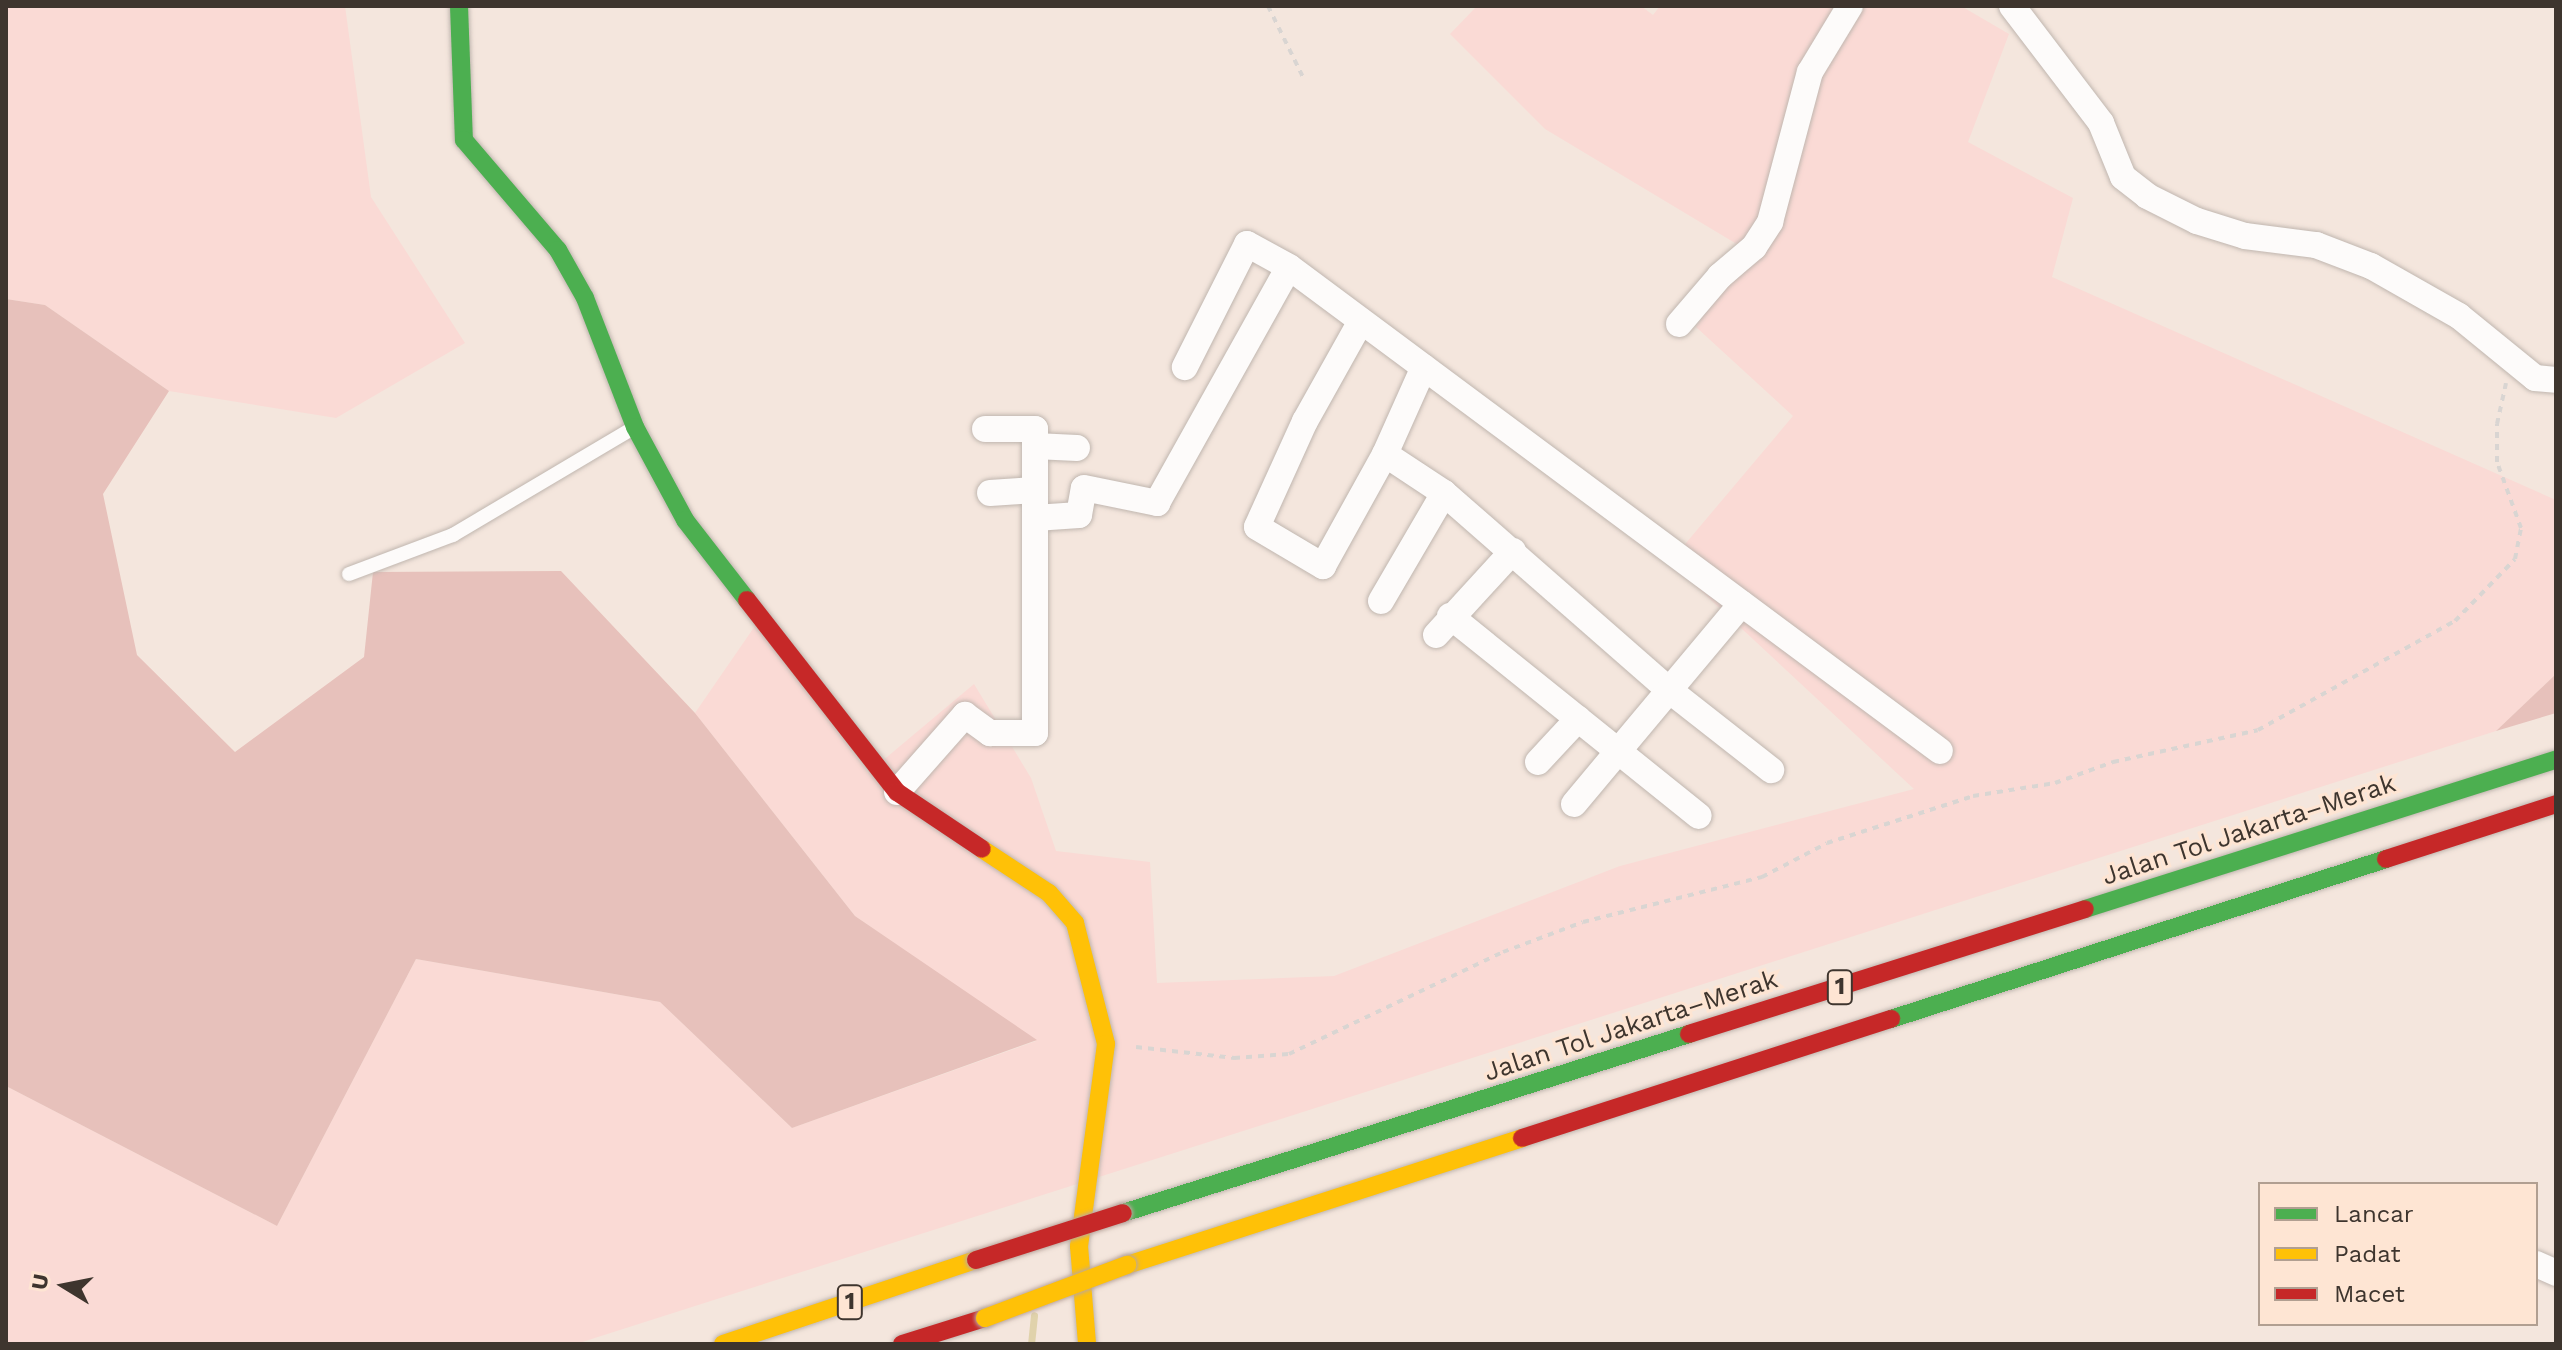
<!DOCTYPE html>
<meta charset="utf-8">
<style>
body{margin:0}
#map{position:relative;width:2562px;height:1350px;overflow:hidden;background:#f4e6dd;font-family:"Work Sans",sans-serif}
div>[style]{position:absolute}
[style*='--x']{left:calc(var(--x)*1px);top:calc(var(--y)*1px);width:calc(var(--w)*1px);rotate:calc(var(--a)*1deg)}
.green>*{inset:0;background:#fadad5}
.forest>*{inset:0;background:#e7c1bb}
.stream>*{height:7px;margin:-3.5px;padding:0 3.5px;transform-origin:3.5px;border-radius:3.5px;background:#e0d2ab}
.path>*{height:4px;margin-top:-2px;transform-origin:0;background:repeating-linear-gradient(90deg,#d9d5d2 0 6px,transparent 0 12px)}
.roads{filter:drop-shadow(0 0 2px #c0b6af) drop-shadow(0 0 2px #c0b6af)}
.lane>*{height:14px;margin:-7px;padding:0 7px;transform-origin:7px;border-radius:7px;background:#fdfbfa}
.street>*{height:26px;margin:-13px;padding:0 13px;transform-origin:13px;border-radius:13px;background:#fdfbfa}
.fast>*{height:18px;margin:-9px;padding:0 9px;transform-origin:9px;border-radius:9px;background:#4caf50}
.slow>*{height:18px;margin:-9px;padding:0 9px;transform-origin:9px;border-radius:9px;background:#ffc107}
.jam>*{height:18px;margin:-9px;padding:0 9px;transform-origin:9px;border-radius:9px;background:#c62828}
.bridges{filter:drop-shadow(0 0 2px #bba79e) drop-shadow(0 0 2px #bba79e)}
.slow-bridge>*{height:18px;margin:-9px;padding:0 9px;transform-origin:9px;border-radius:9px;background:#ffc107}
.jam-bridge>*{height:18px;margin:-9px;padding:0 9px;transform-origin:9px;border-radius:9px;background:#c62828}
span{translate:-50% -50%;white-space:nowrap;text-align:center;line-height:1.15;-webkit-text-stroke:6px #fee5d3;paint-order:stroke}
.shield-label span{padding:2px 6px;background:#fee5d3;border:2px solid;border-radius:6px;-webkit-text-stroke-width:0}
.shield-label{font-size:24px;color:#3e352e;font-weight:700}
.street-label{font-size:26px;color:#3e352e}
.frame{position:absolute;inset:0;border:8px solid #3e352e;pointer-events:none}
.legend{position:absolute;left:2258px;top:1182px;width:280px;height:144px;box-sizing:border-box;background:#fee5d3;border:2px solid #b19f91;margin:0;padding:10px 14px;list-style:none;font-size:24px;color:#3e352e}
.legend li{display:flex;align-items:center;gap:16px;height:40px}
.legend b{width:40px;border:2px solid #b19f91}
.north{position:absolute;left:24px;top:1246px;width:80px;height:80px;-webkit-text-stroke:6px #fee5d3;paint-order:stroke;rotate:280deg;font-size:22px;font-weight:700;line-height:32px;text-align:center;color:#3e352e}
.north::after{content:'';display:block;margin:auto;width:28px;height:36px;background:#3e352e;clip-path:polygon(50% 0,100% 100%,50% 72%,0 100%)}
</style>
<div id="map">
<div class="green">
<div style="clip-path:polygon(6px 6px,345px 6px,371px 197px,465px 343px,336px 418px,169px 391px,45px 305px,6px 299px)"></div>
<div style="clip-path:polygon(1477px 6px,1641px 6px,1653px 15px,1660px 6px,1961px 6px,2009px 34px,1968px 142px,2073px 198px,2052px 277px,2556px 500px,2556px 674px,2496px 731px,576px 1344px,6px 1344px,6px 1086px,277px 1226px,416px 959px,660px 1002px,792px 1128px,1036px 1041px,855px 916px,695px 713px,757px 623px,868px 773px,974px 684px,1031px 778px,1056px 851px,1150px 862px,1157px 983px,1334px 976px,1620px 866px,1914px 789px,1670px 562px,1793px 416px,1696px 327px,1745px 249px,1545px 129px,1450px 34px)"></div>
</div>
<div class="forest">
<div style="clip-path:polygon(6px 299px,45px 305px,169px 391px,103px 494px,137px 655px,235px 752px,364px 657px,373px 572px,561px 571px,695px 713px,855px 916px,1037px 1040px,792px 1128px,660px 1002px,416px 959px,277px 1226px,6px 1086px)"></div>
<div style="clip-path:polygon(2556px 674px,2556px 713px,2496px 731px)"></div>
</div>
<div class="stream">
<div style="--x:1031;--y:1344;--w:29;--a:-84"></div>
</div>
<div class="path">
<div style="--x:1268;--y:6;--w:79;--a:63.8"></div>
<div style="--x:1136;--y:1047;--w:99;--a:6.4"></div>
<div style="--x:1234;--y:1058;--w:55;--a:-4.2"></div>
<div style="--x:1289;--y:1054;--w:237;--a:-25.5"></div>
<div style="--x:1503;--y:952;--w:85;--a:-20.6"></div>
<div style="--x:1583;--y:922;--w:185;--a:-14.1"></div>
<div style="--x:1762;--y:877;--w:73;--a:-27.6"></div>
<div style="--x:1827;--y:843;--w:153;--a:-17.8"></div>
<div style="--x:1973;--y:796;--w:83;--a:-9"></div>
<div style="--x:2055;--y:783;--w:62;--a:-19.9"></div>
<div style="--x:2113;--y:762;--w:148;--a:-12.4"></div>
<div style="--x:2258;--y:730;--w:225;--a:-29"></div>
<div style="--x:2455;--y:621;--w:86;--a:-45.9"></div>
<div style="--x:2515;--y:559;--w:32;--a:-79"></div>
<div style="--x:2521;--y:528;--w:70;--a:-110"></div>
<div style="--x:2497;--y:462;--w:38;--a:-90"></div>
<div style="--x:2497;--y:424;--w:42;--a:-77.6"></div>
</div>
<div class="roads">
<div class="lane">
<div style="--x:349;--y:574;--w:111;--a:-20.6"></div>
<div style="--x:453;--y:535;--w:212;--a:-30.7"></div>
</div>
<div class="street">
<div style="--x:2012;--y:6;--w:147;--a:52.7"></div>
<div style="--x:2101;--y:123;--w:58;--a:67.8"></div>
<div style="--x:2123;--y:177;--w:31;--a:38"></div>
<div style="--x:2147;--y:196;--w:56;--a:26.6"></div>
<div style="--x:2197;--y:221;--w:50;--a:17.4"></div>
<div style="--x:2245;--y:236;--w:72;--a:7.2"></div>
<div style="--x:2316;--y:245;--w:59;--a:20.9"></div>
<div style="--x:2371;--y:266;--w:101;--a:29.6"></div>
<div style="--x:2459;--y:316;--w:98;--a:39.2"></div>
<div style="--x:2535;--y:378;--w:21;--a:5"></div>
<div style="--x:1289;--y:267;--w:811;--a:36.63"></div>
<div style="--x:1361;--y:321;--w:115;--a:119.2"></div>
<div style="--x:1305;--y:421;--w:116;--a:114.4"></div>
<div style="--x:1257;--y:527;--w:77;--a:30.6"></div>
<div style="--x:1323;--y:566;--w:128;--a:-61"></div>
<div style="--x:1385;--y:454;--w:95;--a:-65.9"></div>
<div style="--x:1679;--y:324;--w:63;--a:-49.5"></div>
<div style="--x:1720;--y:276;--w:45;--a:-40.5"></div>
<div style="--x:1754;--y:247;--w:30;--a:-57"></div>
<div style="--x:1770;--y:222;--w:155;--a:-75.1"></div>
<div style="--x:1810;--y:72;--w:77;--a:-58.8"></div>
<div style="--x:1035;--y:446;--w:42;--a:2.7"></div>
<div style="--x:1385;--y:454;--w:71;--a:33.5"></div>
<div style="--x:1444;--y:493;--w:299;--a:41.2"></div>
<div style="--x:1669;--y:690;--w:130;--a:38.1"></div>
<div style="--x:990;--y:493;--w:45;--a:-3.8"></div>
<div style="--x:1035;--y:518;--w:44;--a:-3.9"></div>
<div style="--x:1079;--y:515;--w:27;--a:-80"></div>
<div style="--x:1084;--y:488;--w:75;--a:11.6"></div>
<div style="--x:1157;--y:503;--w:270;--a:-60.8"></div>
<div style="--x:1289;--y:267;--w:48;--a:-151.3"></div>
<div style="--x:1247;--y:244;--w:138;--a:116.8"></div>
<div style="--x:1381;--y:601;--w:125;--a:-59.7"></div>
<div style="--x:1450;--y:616;--w:319;--a:38.8"></div>
<div style="--x:1436;--y:635;--w:114;--a:-47.5"></div>
<div style="--x:1538;--y:762;--w:59;--a:-47.1"></div>
<div style="--x:897;--y:792;--w:103;--a:-48.6"></div>
<div style="--x:965;--y:715;--w:31;--a:36"></div>
<div style="--x:990;--y:733;--w:45;--a:0"></div>
<div style="--x:1035;--y:733;--w:304;--a:-90"></div>
<div style="--x:1035;--y:429;--w:50;--a:180"></div>
<div style="--x:1574;--y:804;--w:261;--a:-50.1"></div>
<div style="--x:2536;--y:1264;--w:22;--a:24"></div>
</div>
<div class="fast">
<div style="--x:459;--y:6;--w:134;--a:87.9"></div>
<div style="--x:464;--y:140;--w:145;--a:49.5"></div>
<div style="--x:558;--y:250;--w:55;--a:60.6"></div>
<div style="--x:585;--y:298;--w:138;--a:68.8"></div>
<div style="--x:635;--y:427;--w:106;--a:61.7"></div>
<div style="--x:685;--y:520;--w:101;--a:52.2"></div>
<div style="--x:2085;--y:909;--w:494;--a:-17.6"></div>
<div style="--x:1891;--y:1019;--w:520;--a:-17.91"></div>
<div style="--x:1123;--y:1213;--w:594;--a:-17.55"></div>
</div>
<div class="slow">
<div style="--x:982;--y:849;--w:80;--a:33.3"></div>
<div style="--x:1049;--y:893;--w:40;--a:49"></div>
<div style="--x:1075;--y:923;--w:125;--a:75.6"></div>
<div style="--x:1106;--y:1044;--w:204;--a:97.6"></div>
<div style="--x:1079;--y:1246;--w:98;--a:85.3"></div>
<div style="--x:1127;--y:1265;--w:415;--a:-17.8"></div>
<div style="--x:723;--y:1344;--w:267;--a:-18.4"></div>
</div>
<div class="jam">
<div style="--x:747;--y:600;--w:244;--a:52"></div>
<div style="--x:897;--y:792;--w:102;--a:33.8"></div>
<div style="--x:2386;--y:859;--w:179;--a:-17.9"></div>
<div style="--x:1689;--y:1034;--w:415;--a:-17.5"></div>
<div style="--x:1522;--y:1138;--w:388;--a:-17.9"></div>
<div style="--x:902;--y:1344;--w:87;--a:-17.4"></div>
</div>
</div>
<div class="bridges">
<div class="slow-bridge">
<div style="--x:985;--y:1318;--w:152;--a:-20.5"></div>
</div>
<div class="jam-bridge">
<div style="--x:976;--y:1260;--w:154;--a:-17.7"></div>
</div>
</div>
<div class="shield-label">
<span style="left:1840px;top:987px">1</span>
<span style="left:850px;top:1302px">1</span>
</div>
<div class="street-label">
<span style="left:2249px;top:830px;rotate:-18deg">Jalan Tol Jakarta–Merak</span>
<span style="left:1631px;top:1026px;rotate:-18deg">Jalan Tol Jakarta–Merak</span>
</div>
<div class="frame"></div>
<ul class="legend">
<li><b style="height:10px;background:#4caf50"></b>Lancar</li>
<li><b style="height:10px;background:#ffc107"></b>Padat</li>
<li><b style="height:10px;background:#c62828"></b>Macet</li>
</ul>
<div class="north">U</div>
</div>
